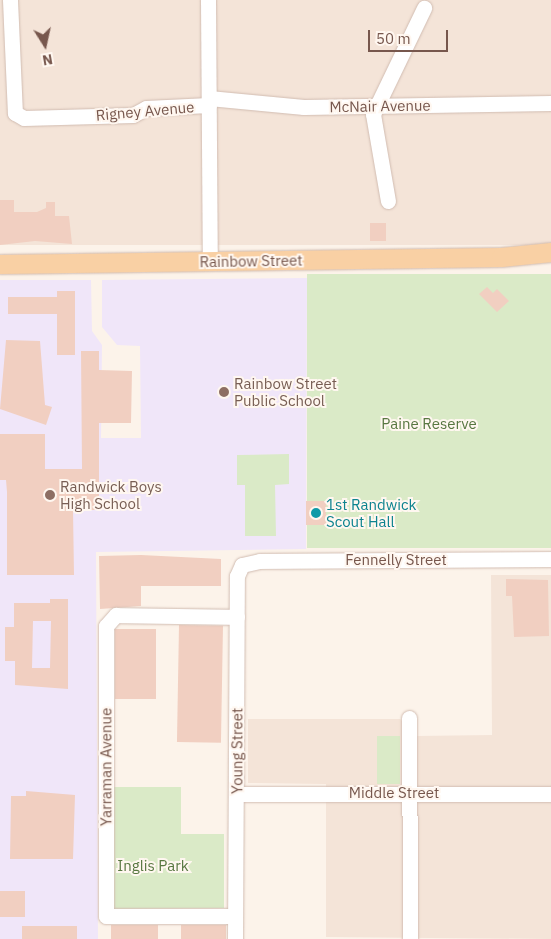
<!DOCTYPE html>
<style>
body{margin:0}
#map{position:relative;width:551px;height:939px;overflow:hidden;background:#fcf3ea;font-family:"IBM Plex Sans",sans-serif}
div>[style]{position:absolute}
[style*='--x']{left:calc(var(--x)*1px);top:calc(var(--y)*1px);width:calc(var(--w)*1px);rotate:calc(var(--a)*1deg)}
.residential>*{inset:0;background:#f4e4d8;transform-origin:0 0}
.education>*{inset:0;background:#f0e6f9}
.green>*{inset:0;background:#daeac7;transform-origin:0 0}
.building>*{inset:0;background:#f1cfc1;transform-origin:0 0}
.roads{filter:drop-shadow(0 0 1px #d1bcb1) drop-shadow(0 0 1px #d1bcb1)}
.minor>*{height:15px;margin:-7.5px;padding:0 7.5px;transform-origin:7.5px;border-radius:7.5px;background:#fff}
.major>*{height:19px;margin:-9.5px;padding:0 9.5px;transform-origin:9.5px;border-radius:9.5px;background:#f9d0a4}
.dots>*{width:14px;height:14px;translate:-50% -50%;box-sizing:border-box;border:2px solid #fff7f0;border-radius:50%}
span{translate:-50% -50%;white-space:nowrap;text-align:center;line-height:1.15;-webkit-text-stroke:4px #fff7f0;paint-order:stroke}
.street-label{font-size:15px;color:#77574d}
.education-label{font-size:15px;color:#785e54}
.left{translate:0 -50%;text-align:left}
.park-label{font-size:15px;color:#587741}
.culture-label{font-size:15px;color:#0d838f}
.north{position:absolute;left:20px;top:20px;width:50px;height:50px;-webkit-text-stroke:4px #fff7f0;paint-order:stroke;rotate:170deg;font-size:14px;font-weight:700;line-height:20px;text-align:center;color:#77574d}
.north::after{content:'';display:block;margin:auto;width:18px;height:22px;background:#77574d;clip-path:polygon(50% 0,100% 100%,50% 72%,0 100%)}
.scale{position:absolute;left:368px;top:30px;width:80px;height:22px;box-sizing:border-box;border:2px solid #77574d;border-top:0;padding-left:6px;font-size:15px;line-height:18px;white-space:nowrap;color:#77574d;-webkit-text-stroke:4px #fff7f0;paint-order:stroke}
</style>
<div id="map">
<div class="residential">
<div style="left:0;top:0;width:551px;height:245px"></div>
<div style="clip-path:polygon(491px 575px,551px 575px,551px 939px,326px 937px,326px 784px,248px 783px,248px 719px,400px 719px,417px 736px,492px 735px)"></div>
</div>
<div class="education">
<div style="clip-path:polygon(307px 278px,306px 549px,96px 552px,98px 939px,0 939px,0 280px,91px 280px,92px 331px,102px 345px,101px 438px,141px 438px,140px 346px,117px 345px,102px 327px,102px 280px)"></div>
</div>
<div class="green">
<div style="left:551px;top:274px;width:274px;height:244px;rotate:90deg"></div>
<div style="clip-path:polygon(289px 454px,289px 484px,275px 485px,276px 536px,245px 536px,245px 485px,237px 485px,237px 455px)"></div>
<div style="left:377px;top:736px;width:23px;height:48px"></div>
<div style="clip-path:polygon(111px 787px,181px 787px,181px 834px,224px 834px,224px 908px,111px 909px)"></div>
</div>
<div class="building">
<div style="clip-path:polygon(0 200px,14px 200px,14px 212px,37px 212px,46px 208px,46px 202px,55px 202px,55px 216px,69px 216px,72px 244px,35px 241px,0 245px)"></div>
<div style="left:370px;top:223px;width:16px;height:18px"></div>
<div style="clip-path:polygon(487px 287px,493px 293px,497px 289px,509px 301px,497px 312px,479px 294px)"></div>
<div style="clip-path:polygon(57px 291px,75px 291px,75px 355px,57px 355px,57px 314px,8px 314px,8px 297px,57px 297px)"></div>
<div style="clip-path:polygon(6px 340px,40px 341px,45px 405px,52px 407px,46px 425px,0 409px)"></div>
<div style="clip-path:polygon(81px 351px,99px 351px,99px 370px,132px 371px,131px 423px,99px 423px,99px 510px,73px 510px,74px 575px,7px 575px,7px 492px,6px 480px,0 480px,0 434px,45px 434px,45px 469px,82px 469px)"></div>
<div style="left:306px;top:501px;width:20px;height:24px"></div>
<div style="clip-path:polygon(141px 555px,221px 559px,221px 586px,141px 586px,141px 606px,100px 609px,99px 556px)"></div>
<div style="clip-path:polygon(506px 579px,548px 580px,549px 636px,514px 637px,512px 596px,506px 596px)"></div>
<div style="clip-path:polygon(evenodd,50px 599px,68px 599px,68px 689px,15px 685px,15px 661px,5px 661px,5px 627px,14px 627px,14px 603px,50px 603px,50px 599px,33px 621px,51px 621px,50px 668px,32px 668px,33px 621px)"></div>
<div style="left:179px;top:625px;width:44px;height:117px;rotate:1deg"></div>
<div style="left:156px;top:629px;width:70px;height:41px;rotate:90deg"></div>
<div style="clip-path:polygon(26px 791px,75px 795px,73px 859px,10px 859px,11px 796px,26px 796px)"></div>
<div style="left:0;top:891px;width:25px;height:26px"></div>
<div style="left:111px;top:925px;width:47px;height:14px"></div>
<div style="left:181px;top:925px;width:45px;height:14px"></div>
<div style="left:22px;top:926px;width:55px;height:13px"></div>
</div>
<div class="roads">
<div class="minor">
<div style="--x:10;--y:0;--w:113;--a:87.5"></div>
<div style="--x:15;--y:113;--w:10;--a:29"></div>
<div style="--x:24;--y:118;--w:109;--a:-1.6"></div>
<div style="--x:133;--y:115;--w:15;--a:-28"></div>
<div style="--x:146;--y:108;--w:63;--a:-2.7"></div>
<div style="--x:208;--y:0;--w:261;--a:89.6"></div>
<div style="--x:209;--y:98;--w:95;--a:5.4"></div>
<div style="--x:304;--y:107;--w:247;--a:-0.9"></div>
<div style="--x:388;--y:201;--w:88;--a:-99.8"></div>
<div style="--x:373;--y:114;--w:118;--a:-64.3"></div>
<div style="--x:409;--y:718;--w:221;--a:89.7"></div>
<div style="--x:237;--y:794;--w:314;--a:0"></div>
<div style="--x:235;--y:916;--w:129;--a:180"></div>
<div style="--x:106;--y:916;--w:290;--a:-90"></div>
<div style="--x:106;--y:626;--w:15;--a:-48"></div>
<div style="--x:116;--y:615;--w:121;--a:0.9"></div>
<div style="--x:235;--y:939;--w:363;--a:-89.7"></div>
<div style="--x:237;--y:576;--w:12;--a:-66"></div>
<div style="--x:242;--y:565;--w:18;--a:-13"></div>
<div style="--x:260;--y:561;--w:291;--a:-0.4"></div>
</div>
<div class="major">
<div style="--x:0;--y:264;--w:501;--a:-0.8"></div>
<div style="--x:501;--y:257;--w:50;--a:-5.7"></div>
</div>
</div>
<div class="dots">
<div style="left:224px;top:392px;background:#8d6e63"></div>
<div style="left:50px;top:495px;background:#8d6e63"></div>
<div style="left:316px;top:513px;background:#0f9aa8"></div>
</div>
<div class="street-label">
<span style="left:380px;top:106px;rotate:-1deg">McNair Avenue</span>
<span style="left:145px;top:111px;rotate:-5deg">Rigney Avenue</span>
<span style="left:251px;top:261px;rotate:-1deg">Rainbow Street</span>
<span style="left:396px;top:560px">Fennelly Street</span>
<span style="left:237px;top:751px;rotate:-90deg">Young Street</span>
<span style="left:106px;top:767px;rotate:-90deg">Yarraman Avenue</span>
<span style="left:394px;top:793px">Middle Street</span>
</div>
<div class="education-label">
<span class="left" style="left:234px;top:392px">Rainbow Street<br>Public School</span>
<span class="left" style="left:60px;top:495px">Randwick Boys<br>High School</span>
</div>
<div class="park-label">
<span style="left:429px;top:424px">Paine Reserve</span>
<span style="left:153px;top:866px">Inglis Park</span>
</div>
<div class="culture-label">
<span class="left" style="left:326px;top:513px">1st Randwick<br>Scout Hall</span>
</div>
<div class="north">N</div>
<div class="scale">50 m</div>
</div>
